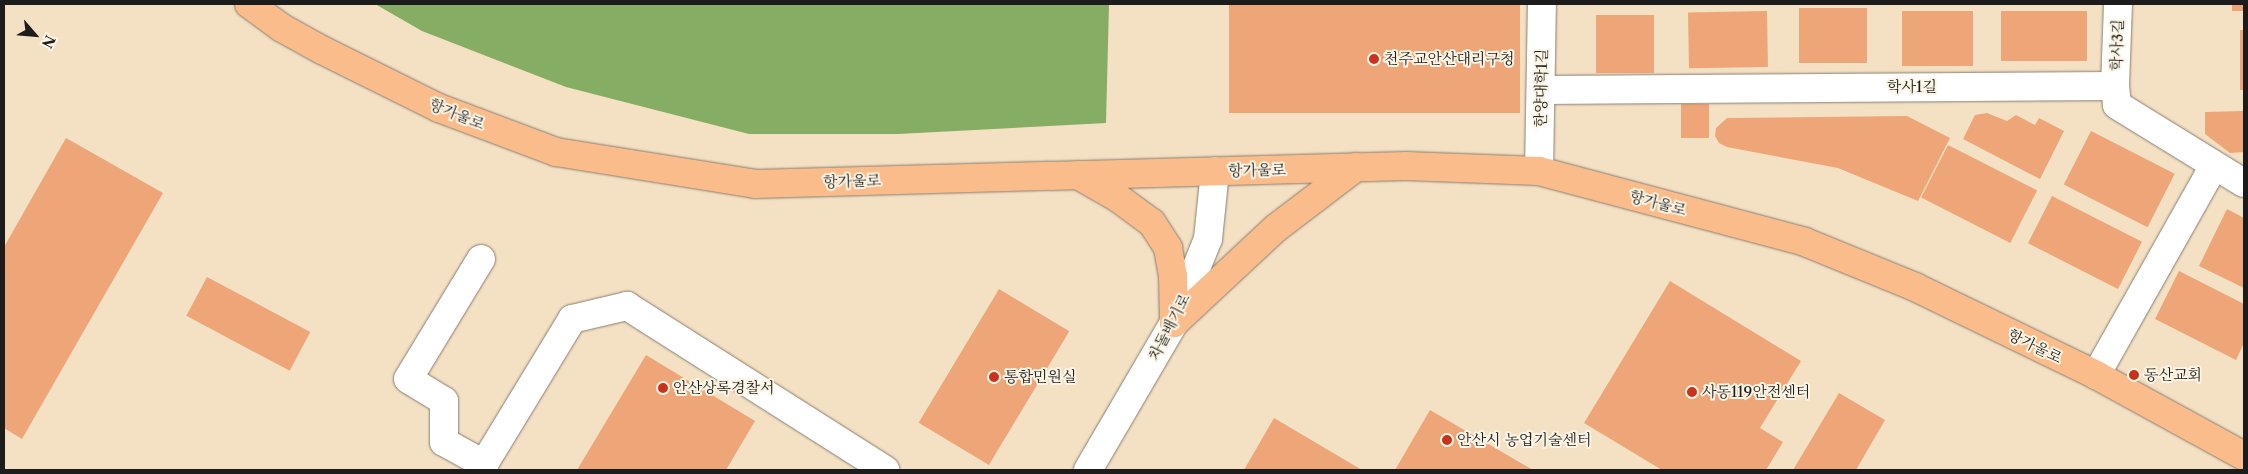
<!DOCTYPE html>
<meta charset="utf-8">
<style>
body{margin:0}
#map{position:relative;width:2248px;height:474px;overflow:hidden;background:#f4e0c3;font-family:"Libre Caslon Text","Noto Serif KR",serif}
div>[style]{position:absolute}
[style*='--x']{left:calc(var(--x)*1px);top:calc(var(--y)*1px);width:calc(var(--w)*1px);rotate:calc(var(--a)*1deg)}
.forest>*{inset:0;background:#86ad64}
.building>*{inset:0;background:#eea577;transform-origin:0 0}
.roads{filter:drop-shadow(0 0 1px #887e70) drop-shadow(0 0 1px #887e70)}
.minor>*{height:28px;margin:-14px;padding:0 14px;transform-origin:14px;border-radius:14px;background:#fff}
.major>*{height:28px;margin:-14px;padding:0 14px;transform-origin:14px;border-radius:14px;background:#f9bc8a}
.dots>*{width:14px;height:14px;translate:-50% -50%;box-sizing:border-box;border:2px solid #fcf5e5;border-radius:50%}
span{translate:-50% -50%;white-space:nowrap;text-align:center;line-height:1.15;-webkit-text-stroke:4px #fcf5e5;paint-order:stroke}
.street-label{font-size:15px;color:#1c1c1c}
.poi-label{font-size:15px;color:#1c1c1c}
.left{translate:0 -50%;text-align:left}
.frame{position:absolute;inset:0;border:5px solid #1c1c1c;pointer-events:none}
.north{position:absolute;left:10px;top:10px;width:50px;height:50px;-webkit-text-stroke:4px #fcf5e5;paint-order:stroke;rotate:117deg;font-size:14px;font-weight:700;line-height:20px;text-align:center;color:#1c1c1c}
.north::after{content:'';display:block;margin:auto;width:18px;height:22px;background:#1c1c1c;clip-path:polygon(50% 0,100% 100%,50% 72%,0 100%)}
</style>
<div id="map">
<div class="forest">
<div style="clip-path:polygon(375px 4px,1109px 4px,1106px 123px,898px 134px,749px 134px,566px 87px,422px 31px)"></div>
</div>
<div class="building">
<div style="left:1229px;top:4px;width:291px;height:109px"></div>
<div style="left:2232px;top:4px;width:12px;height:7px"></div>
<div style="left:1867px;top:8px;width:55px;height:68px;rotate:90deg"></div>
<div style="left:1767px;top:11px;width:56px;height:79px;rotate:89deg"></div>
<div style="left:1973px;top:11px;width:55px;height:71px;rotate:90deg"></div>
<div style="left:2087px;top:11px;width:50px;height:86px;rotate:90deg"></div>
<div style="left:1596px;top:15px;width:58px;height:58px"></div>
<div style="left:2240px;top:30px;width:4px;height:60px"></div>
<div style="left:1681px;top:104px;width:28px;height:34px"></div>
<div style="clip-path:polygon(2244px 111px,2244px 152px,2230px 153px,2205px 134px,2205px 112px)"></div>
<div style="clip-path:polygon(1987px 113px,2007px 121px,2016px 115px,2035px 125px,2039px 118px,2064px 131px,2040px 179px,1963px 139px,1975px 115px)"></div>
<div style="clip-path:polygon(1907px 116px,1950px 138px,1918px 201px,1838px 168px,1727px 147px,1719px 143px,1715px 136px,1716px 128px,1727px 118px)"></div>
<div style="left:2091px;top:131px;width:94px;height:60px;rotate:27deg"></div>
<div style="clip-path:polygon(66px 138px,163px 193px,22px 439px,4px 428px,4px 247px)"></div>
<div style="left:1948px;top:145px;width:100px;height:59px;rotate:27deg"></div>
<div style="left:2052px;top:196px;width:101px;height:53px;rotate:27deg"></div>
<div style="clip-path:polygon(2227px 209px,2244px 218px,2244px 288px,2199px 266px)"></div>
<div style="clip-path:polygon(2179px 271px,2244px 304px,2244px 343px,2236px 360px,2155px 319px)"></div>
<div style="left:207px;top:277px;width:117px;height:44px;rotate:28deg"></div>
<div style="clip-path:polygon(1670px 281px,1801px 361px,1760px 428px,1783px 442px,1766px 470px,1662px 470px,1584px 423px)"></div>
<div style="left:999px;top:289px;width:82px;height:156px;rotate:31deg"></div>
<div style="clip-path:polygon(646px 355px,755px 421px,726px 470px,577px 470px)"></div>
<div style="clip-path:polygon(1839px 393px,1885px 420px,1856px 470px,1793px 470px)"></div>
<div style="clip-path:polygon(1430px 410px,1533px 470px,1395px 470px)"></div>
<div style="clip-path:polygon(1274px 418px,1362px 470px,1244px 470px)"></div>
</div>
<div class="roads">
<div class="minor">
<div style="--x:2115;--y:86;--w:82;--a:-87.9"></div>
<div style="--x:1541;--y:90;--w:574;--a:-0.4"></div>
<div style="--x:2115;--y:86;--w:19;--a:84"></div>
<div style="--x:2117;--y:105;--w:149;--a:31.6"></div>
<div style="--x:1539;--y:171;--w:167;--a:-89"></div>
<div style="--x:481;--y:259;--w:140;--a:121.3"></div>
<div style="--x:408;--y:379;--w:42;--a:31.4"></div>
<div style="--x:444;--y:401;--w:41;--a:90"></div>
<div style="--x:444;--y:442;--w:46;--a:28.8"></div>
<div style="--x:484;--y:464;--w:170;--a:-58.7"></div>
<div style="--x:572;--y:319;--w:57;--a:-13.3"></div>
<div style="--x:627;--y:306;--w:306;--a:32.4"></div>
<div style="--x:2096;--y:375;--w:239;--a:-60.6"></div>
<div style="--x:1088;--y:470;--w:170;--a:-59.7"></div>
<div style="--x:1174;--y:323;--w:91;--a:-68"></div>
<div style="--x:1208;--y:239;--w:68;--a:-84.1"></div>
</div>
<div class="major">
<div style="--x:249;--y:4;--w:41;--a:36"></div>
<div style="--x:282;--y:28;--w:46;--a:28.8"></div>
<div style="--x:322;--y:50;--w:131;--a:26.4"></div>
<div style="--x:439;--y:108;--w:125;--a:20.6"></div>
<div style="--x:556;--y:152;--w:202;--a:9.1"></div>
<div style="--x:755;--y:184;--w:651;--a:-1.58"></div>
<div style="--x:1406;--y:166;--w:133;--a:2.2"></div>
<div style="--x:1539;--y:171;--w:275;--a:14.9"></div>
<div style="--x:1805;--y:242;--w:119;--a:22.2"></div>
<div style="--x:1915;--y:287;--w:201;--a:25.9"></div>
<div style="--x:2096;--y:375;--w:169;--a:28.7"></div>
<div style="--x:1078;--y:175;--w:46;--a:29.9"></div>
<div style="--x:1118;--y:198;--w:42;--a:36.3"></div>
<div style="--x:1152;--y:223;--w:30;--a:57"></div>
<div style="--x:1168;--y:248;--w:28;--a:80"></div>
<div style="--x:1173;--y:276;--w:47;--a:88.8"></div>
<div style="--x:1174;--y:323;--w:139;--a:-43"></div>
<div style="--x:1276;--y:228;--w:101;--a:-37.3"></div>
</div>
</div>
<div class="dots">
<div style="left:1374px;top:59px;background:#c8321e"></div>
<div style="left:2134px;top:375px;background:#c8321e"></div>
<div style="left:994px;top:377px;background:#c8321e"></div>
<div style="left:663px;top:388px;background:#c8321e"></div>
<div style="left:1692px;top:392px;background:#c8321e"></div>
<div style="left:1447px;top:440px;background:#c8321e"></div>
</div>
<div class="street-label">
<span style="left:2117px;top:45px;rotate:-88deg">학사3길</span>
<span style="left:1912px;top:87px">학사1길</span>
<span style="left:1541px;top:88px;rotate:-89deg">한양대학1길</span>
<span style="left:457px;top:114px;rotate:22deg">항가울로</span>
<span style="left:1257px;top:170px;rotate:-1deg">항가울로</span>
<span style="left:852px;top:181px;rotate:-2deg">항가울로</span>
<span style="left:1658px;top:203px;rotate:15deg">항가울로</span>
<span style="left:1169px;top:327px;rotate:-63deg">차돌배기로</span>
<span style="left:2035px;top:346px;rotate:26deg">항가울로</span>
</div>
<div class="poi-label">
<span class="left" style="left:1384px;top:59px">천주교안산대리구청</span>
<span class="left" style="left:2144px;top:375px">동산교회</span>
<span class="left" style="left:1004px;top:377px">통합민원실</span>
<span class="left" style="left:673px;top:388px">안산상록경찰서</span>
<span class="left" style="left:1702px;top:392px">사동119안전센터</span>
<span class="left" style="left:1457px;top:440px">안산시 농업기술센터</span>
</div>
<div class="frame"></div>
<div class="north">N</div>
</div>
